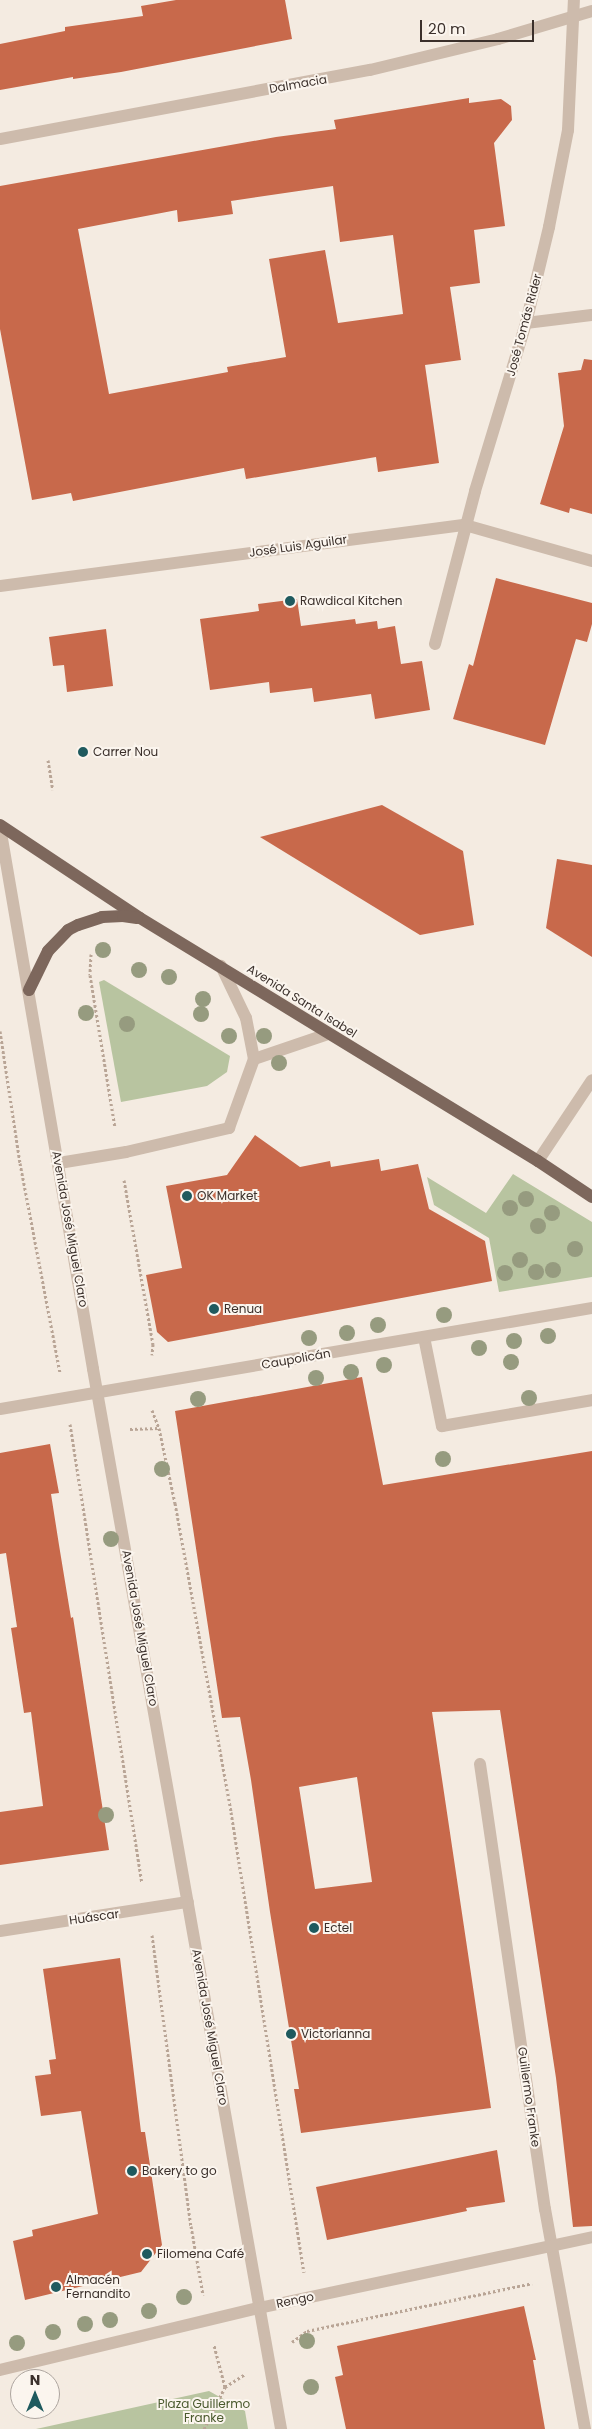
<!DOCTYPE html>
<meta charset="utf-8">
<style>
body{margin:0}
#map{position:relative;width:592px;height:2429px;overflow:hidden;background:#f4ebe1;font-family:Poppins,sans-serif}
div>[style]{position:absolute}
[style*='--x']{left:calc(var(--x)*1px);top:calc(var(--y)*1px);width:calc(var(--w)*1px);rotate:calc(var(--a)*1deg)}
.green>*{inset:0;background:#b8c4a0}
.building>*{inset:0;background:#c8694b}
.path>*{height:3px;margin-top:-1.5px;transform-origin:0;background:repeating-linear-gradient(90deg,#b9a596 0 2.5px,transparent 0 5px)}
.minor>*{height:12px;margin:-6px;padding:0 6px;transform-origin:6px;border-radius:6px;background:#cdbbac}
.major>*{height:12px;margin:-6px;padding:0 6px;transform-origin:6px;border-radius:6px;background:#7d675c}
.trees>*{width:16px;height:16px;margin:-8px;border-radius:50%;background:#969b7f}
.dots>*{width:14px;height:14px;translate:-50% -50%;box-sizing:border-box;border:2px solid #fbf5ee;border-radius:50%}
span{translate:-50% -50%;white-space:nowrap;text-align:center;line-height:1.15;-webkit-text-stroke:4px #fbf5ee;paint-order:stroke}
.street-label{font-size:12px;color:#3b302b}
.poi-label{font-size:12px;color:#3b302b}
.left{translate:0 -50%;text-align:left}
.park-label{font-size:12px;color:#4a5a2e}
.north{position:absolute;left:10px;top:2369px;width:50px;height:50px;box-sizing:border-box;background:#fbf5ee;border:1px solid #aea6a0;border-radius:50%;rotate:0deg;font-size:14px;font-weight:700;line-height:20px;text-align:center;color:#3b302b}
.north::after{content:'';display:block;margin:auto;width:18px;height:22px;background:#1f5a5e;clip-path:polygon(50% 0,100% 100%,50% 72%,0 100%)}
.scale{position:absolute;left:420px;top:20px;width:114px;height:22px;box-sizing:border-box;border:2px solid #3b302b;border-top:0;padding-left:6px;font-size:15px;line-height:18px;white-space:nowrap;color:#3b302b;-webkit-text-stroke:4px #fbf5ee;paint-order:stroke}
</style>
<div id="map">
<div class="green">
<div style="clip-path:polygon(104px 980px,230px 1056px,227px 1072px,207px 1086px,121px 1102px,99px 982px)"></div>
<div style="clip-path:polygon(513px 1174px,592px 1222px,592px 1277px,499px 1292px,489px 1238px,434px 1205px,427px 1177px,486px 1213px)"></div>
<div style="clip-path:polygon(209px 2391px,245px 2411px,248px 2429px,36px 2429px)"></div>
</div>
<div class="building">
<div style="clip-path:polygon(176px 0,285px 0,292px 39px,121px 72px,73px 79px,73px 77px,0 90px,0 44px,65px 31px,65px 27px,143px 16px,141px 6px)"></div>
<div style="clip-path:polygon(evenodd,469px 98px,469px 103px,501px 99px,511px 106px,512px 120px,494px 143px,505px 226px,474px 230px,480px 283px,450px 287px,461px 360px,425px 365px,439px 463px,378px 472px,376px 457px,246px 479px,244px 468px,73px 501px,71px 493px,32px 500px,0 329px,0 186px,276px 137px,336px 129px,334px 120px,469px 98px,333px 186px,340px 242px,393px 235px,403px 314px,338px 323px,325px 250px,269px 259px,286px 357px,227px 367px,228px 372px,109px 394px,78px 229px,177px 210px,178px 222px,233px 214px,231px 201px,333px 186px)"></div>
<div style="clip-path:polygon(584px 359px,592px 360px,592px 514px,570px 508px,569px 513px,540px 504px,564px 426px,558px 373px,581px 370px)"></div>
<div style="clip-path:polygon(496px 578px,592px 603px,592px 624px,587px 642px,576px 639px,545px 745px,453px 719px,469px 664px,473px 666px)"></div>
<div style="clip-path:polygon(297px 599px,301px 626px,355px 619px,356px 624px,377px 621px,378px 629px,395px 626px,401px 664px,422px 661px,430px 710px,375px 719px,371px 694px,314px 702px,312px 688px,270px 693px,269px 682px,210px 690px,200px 619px,259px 611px,258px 604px)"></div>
<div style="clip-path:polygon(106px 629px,113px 686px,67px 692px,64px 665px,53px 666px,49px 637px)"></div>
<div style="clip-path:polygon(382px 805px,463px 851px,474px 925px,420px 935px,260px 837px)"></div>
<div style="clip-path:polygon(557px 859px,592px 865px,592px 957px,546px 928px)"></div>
<div style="clip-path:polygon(255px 1135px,300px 1167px,330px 1161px,331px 1167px,379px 1159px,381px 1171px,418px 1164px,429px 1209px,485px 1241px,492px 1281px,168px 1342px,157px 1332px,146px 1275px,182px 1268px,166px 1186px,227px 1175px)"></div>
<div style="clip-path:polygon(evenodd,362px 1377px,383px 1485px,592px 1451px,592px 2226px,573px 2227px,556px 2078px,500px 1710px,432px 1712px,491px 2108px,301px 2133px,294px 2089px,299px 2089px,270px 1912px,251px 1780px,240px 1717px,222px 1718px,175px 1411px,362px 1377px,357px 1777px,372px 1882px,315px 1889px,299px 1787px,357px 1777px)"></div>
<div style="clip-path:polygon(50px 1444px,59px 1493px,51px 1494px,59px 1545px,71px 1618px,73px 1617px,109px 1850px,0 1865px,0 1812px,43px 1806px,31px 1712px,24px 1713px,11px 1628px,17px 1627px,6px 1553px,0 1554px,0 1453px)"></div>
<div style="clip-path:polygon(120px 1958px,141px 2132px,145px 2132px,162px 2245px,141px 2272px,25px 2300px,13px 2241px,33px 2236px,32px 2230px,98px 2214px,81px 2111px,41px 2116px,35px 2076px,51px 2074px,49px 2060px,56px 2059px,43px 1969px)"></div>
<div style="clip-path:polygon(497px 2150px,505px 2202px,466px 2208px,467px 2211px,327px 2240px,316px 2187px)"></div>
<div style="clip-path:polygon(524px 2306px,536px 2360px,533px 2360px,545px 2429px,346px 2429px,335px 2377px,343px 2375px,337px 2346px)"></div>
</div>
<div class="path">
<div style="--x:48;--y:760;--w:30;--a:81"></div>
<div style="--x:91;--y:954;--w:21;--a:93"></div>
<div style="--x:90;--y:975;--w:154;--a:80.7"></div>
<div style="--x:0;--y:1031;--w:134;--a:81.4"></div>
<div style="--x:20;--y:1163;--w:213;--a:79.2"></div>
<div style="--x:124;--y:1180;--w:167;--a:80"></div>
<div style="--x:153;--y:1344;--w:11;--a:95"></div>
<div style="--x:152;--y:1410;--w:19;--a:69"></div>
<div style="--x:159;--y:1428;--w:77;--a:78"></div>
<div style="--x:175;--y:1503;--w:314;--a:79.7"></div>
<div style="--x:231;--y:1812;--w:466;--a:81"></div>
<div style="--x:70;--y:1424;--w:464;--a:81.1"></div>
<div style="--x:130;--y:1429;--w:29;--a:-2"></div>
<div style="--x:152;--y:1935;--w:294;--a:82.4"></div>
<div style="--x:191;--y:2226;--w:70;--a:80.1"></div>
<div style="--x:292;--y:2342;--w:19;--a:-36"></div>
<div style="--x:307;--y:2331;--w:230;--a:-12"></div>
<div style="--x:225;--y:2387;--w:24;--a:-33"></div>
<div style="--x:204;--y:2429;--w:47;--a:-63.4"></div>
<div style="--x:225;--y:2387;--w:43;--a:-104.7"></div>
</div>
<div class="minor">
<div style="--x:0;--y:139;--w:376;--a:-10.6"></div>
<div style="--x:370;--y:70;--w:132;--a:-13.6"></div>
<div style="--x:498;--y:39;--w:98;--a:-16.6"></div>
<div style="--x:526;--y:323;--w:66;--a:-6.9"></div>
<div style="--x:0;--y:586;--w:469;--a:-7.5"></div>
<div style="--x:465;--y:525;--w:132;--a:15.8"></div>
<div style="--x:435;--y:644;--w:158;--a:-75.3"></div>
<div style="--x:475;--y:491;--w:176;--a:-73.1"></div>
<div style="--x:526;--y:323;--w:99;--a:-76.5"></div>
<div style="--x:549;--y:227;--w:99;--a:-78.9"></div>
<div style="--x:568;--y:130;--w:130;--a:-87.4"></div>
<div style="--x:0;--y:827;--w:550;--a:80.26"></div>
<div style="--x:93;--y:1369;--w:1077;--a:79.94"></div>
<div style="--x:254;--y:1059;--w:78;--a:-18.7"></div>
<div style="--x:538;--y:1161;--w:97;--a:-56.3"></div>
<div style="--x:59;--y:1163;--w:68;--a:-9.3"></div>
<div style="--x:126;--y:1152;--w:106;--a:-13.1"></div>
<div style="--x:229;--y:1128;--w:73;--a:-70.1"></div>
<div style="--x:254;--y:1059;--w:42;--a:-101"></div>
<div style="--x:246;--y:1018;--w:58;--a:-115.7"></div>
<div style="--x:424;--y:1337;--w:91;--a:78.6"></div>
<div style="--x:442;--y:1426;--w:152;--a:-9.8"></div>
<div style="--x:0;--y:1409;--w:601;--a:-9.68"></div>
<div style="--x:480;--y:1764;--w:450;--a:81.7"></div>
<div style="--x:545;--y:2209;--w:224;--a:79.7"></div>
<div style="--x:0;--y:1931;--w:190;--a:-8.8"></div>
<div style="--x:0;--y:2370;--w:266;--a:-13.5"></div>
<div style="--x:259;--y:2308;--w:340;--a:-12"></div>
</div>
<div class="major">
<div style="--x:0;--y:825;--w:168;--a:33.6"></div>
<div style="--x:140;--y:918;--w:466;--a:31.4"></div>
<div style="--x:538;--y:1161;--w:65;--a:33.7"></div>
<div style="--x:29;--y:990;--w:43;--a:-64"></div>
<div style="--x:48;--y:951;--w:29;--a:-46"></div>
<div style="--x:68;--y:930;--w:11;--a:-27"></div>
<div style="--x:78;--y:925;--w:25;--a:-18"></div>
<div style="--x:102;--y:917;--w:21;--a:-3"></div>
<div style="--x:123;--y:916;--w:14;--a:8"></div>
</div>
<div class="trees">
<div style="left:103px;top:950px"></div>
<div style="left:139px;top:970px"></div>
<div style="left:169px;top:977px"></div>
<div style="left:203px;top:999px"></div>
<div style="left:86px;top:1013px"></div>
<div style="left:201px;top:1014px"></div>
<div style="left:127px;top:1024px"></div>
<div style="left:229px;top:1036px"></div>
<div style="left:264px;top:1036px"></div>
<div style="left:279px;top:1063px"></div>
<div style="left:526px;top:1199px"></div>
<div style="left:510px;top:1208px"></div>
<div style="left:552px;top:1213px"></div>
<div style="left:538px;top:1226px"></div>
<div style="left:575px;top:1249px"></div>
<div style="left:520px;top:1260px"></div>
<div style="left:553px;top:1270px"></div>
<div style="left:536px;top:1272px"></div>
<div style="left:505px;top:1273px"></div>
<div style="left:444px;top:1315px"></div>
<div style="left:378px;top:1325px"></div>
<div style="left:347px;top:1333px"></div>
<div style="left:548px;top:1336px"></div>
<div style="left:309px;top:1338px"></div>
<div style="left:514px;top:1341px"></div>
<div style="left:479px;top:1348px"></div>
<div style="left:511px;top:1362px"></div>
<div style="left:384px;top:1365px"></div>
<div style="left:351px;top:1372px"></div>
<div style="left:316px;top:1378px"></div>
<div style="left:529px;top:1398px"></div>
<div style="left:198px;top:1399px"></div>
<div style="left:443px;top:1459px"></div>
<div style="left:162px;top:1469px"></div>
<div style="left:111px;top:1539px"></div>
<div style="left:106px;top:1815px"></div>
<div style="left:184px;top:2297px"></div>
<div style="left:149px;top:2311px"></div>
<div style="left:110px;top:2320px"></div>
<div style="left:85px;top:2324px"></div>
<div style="left:53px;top:2332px"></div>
<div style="left:307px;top:2341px"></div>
<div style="left:17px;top:2343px"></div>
<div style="left:311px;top:2387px"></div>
</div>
<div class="dots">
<div style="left:290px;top:601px;background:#1f5a5e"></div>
<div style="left:83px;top:752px;background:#1f5a5e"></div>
<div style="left:187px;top:1196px;background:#1f5a5e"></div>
<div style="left:214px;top:1309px;background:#1f5a5e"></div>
<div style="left:314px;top:1928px;background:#1f5a5e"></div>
<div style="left:291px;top:2034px;background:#1f5a5e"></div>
<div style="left:132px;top:2171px;background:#1f5a5e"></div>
<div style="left:147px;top:2254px;background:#1f5a5e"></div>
<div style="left:56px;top:2287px;background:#1f5a5e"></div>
</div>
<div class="street-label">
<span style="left:298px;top:84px;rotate:-10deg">Dalmacia</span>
<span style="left:524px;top:325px;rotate:-75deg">José Tomás Rider</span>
<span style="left:298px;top:546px;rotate:-8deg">José Luis Aguilar</span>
<span style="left:302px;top:1001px;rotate:32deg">Avenida Santa Isabel</span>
<span style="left:70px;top:1229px;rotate:80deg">Avenida José Miguel Claro</span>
<span style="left:296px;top:1359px;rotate:-10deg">Caupolicán</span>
<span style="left:140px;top:1628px;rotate:80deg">Avenida José Miguel Claro</span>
<span style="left:94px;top:1917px;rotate:-8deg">Huáscar</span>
<span style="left:210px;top:2027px;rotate:80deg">Avenida José Miguel Claro</span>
<span style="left:529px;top:2097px;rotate:82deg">Guillermo Franke</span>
<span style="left:295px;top:2300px;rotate:-12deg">Rengo</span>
</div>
<div class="poi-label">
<span class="left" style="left:300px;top:601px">Rawdical Kitchen</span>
<span class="left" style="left:93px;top:752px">Carrer Nou</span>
<span class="left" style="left:197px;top:1196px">OK Market</span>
<span class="left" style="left:224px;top:1309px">Renua</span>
<span class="left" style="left:324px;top:1928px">Ectel</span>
<span class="left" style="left:301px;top:2034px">Victorianna</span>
<span class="left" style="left:142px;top:2171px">Bakery to go</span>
<span class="left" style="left:157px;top:2254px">Filomena Café</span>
<span class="left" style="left:66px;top:2287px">Almacén<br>Fernandito</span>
</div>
<div class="park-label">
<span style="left:204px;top:2411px">Plaza Guillermo<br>Franke</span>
</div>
<div class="north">N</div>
<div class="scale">20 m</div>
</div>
